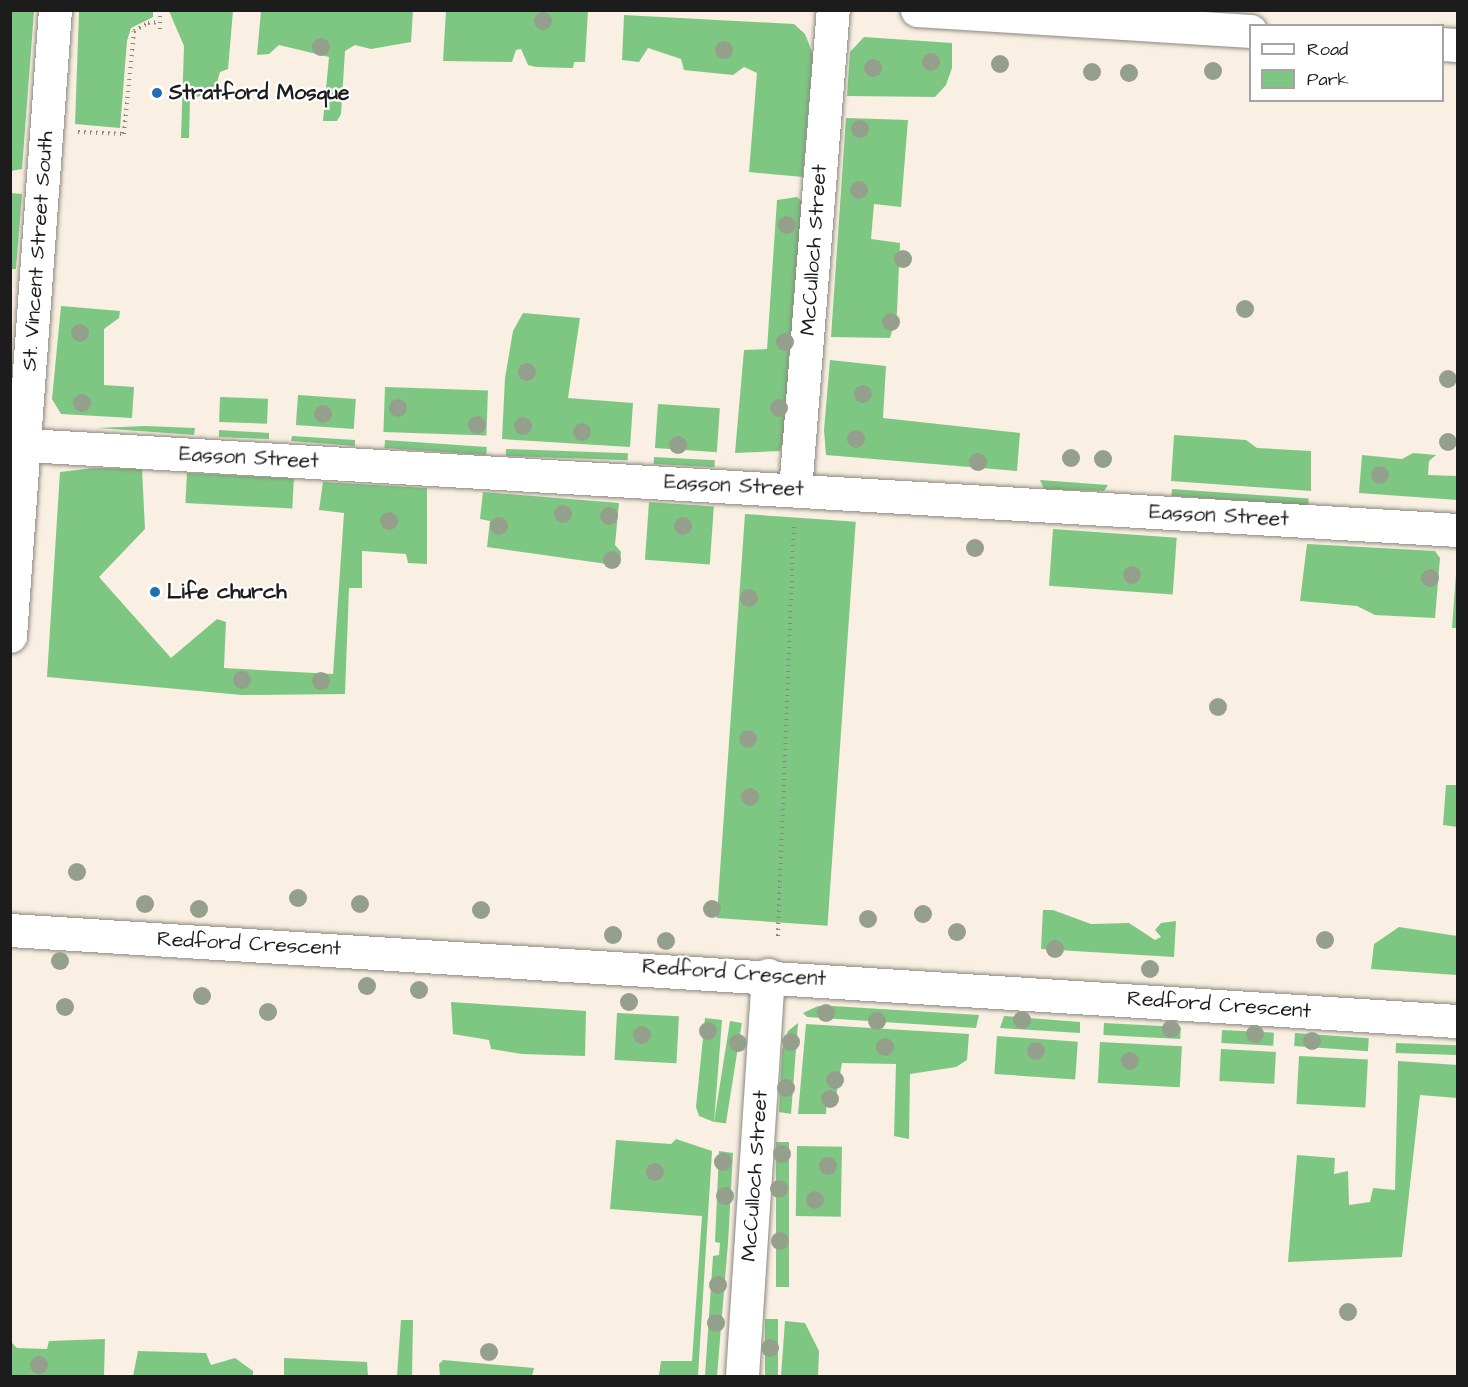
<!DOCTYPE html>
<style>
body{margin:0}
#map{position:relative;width:1468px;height:1387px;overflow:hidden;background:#f9efe2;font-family:"Architects Daughter",sans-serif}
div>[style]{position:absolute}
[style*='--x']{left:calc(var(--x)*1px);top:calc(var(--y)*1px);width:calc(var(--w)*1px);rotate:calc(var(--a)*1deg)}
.green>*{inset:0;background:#7ec783;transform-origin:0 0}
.path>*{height:4px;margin-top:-2px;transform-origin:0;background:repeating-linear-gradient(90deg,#8a867f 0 1.5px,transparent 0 6px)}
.roads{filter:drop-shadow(0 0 2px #8a867f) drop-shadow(0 0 2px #8a867f)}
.minor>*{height:33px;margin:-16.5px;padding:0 16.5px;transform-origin:16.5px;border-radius:16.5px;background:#fff}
.trees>*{width:18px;height:18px;margin:-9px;border-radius:50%;background:#95a08c}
.dots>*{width:16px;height:16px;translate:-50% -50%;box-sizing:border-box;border:3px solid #fff;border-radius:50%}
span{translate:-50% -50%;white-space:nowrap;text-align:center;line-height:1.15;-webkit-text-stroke:4.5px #fff;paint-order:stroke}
.poi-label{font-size:21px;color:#1c1c1c;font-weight:700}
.left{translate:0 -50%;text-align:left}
.street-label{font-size:21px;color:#1c1c1c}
.frame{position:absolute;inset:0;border:12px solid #1c1c1c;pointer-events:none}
.legend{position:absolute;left:1249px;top:24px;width:195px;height:78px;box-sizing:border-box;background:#fff;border:2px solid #a4a4a4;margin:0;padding:8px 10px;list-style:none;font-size:18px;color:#1c1c1c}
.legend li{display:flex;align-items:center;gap:12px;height:30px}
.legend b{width:30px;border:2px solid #a4a4a4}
</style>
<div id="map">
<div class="green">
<div style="clip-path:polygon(10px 11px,34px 11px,22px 169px,11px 171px)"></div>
<div style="clip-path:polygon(79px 11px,153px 11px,153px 17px,131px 28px,127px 41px,120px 128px,75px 124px)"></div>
<div style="clip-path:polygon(169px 11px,233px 11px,228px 69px,220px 72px,215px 90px,190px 100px,189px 138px,181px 138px,184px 46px)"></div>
<div style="clip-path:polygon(261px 11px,413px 11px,411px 42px,371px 49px,355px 45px,345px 51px,341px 114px,337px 121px,323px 121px,329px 57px,279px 45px,269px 54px,257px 55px)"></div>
<div style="clip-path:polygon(446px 11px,588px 11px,585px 62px,574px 62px,573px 68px,536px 67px,528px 65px,521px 49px,516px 50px,512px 62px,443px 61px)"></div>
<div style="clip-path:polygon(624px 15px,794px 24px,805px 34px,813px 54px,803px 177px,749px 172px,757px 73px,744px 67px,733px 75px,684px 70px,681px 59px,648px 48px,639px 62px,622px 60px)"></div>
<div style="clip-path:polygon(864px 37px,952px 43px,952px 68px,946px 85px,935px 97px,847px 96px,850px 52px)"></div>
<div style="clip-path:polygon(846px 118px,908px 120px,901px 207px,874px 204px,871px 239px,900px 243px,897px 313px,890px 338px,831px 337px)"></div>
<div style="clip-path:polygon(11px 193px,22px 194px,16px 269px,11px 269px)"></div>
<div style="clip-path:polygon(797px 197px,804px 203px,785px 436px,780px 451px,735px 453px,744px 350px,767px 349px,777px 200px)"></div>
<div style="clip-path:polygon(61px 306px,120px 311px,119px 318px,104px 329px,104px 385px,134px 387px,132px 418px,61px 414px,52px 399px)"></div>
<div style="clip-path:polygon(523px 313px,580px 318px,568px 398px,633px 403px,630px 447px,502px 439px,505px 378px,513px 331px)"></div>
<div style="clip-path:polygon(830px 360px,886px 366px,883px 418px,1020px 433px,1017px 471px,826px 455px,824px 430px)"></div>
<div style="left:385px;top:387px;width:103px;height:45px;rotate:2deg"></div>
<div style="left:298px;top:395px;width:58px;height:30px;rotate:4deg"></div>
<div style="left:220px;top:397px;width:48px;height:25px;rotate:2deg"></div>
<div style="left:658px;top:404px;width:62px;height:44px;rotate:4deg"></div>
<div style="clip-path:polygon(145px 426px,195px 428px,194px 435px,98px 428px)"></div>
<div style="clip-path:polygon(219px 430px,269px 433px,269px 439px,219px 437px)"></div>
<div style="clip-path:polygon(1174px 435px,1246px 440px,1257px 448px,1311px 451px,1311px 491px,1171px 481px)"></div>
<div style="clip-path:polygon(292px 436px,355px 440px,355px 446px,291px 441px)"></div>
<div style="left:385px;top:440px;width:102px;height:8px;rotate:4deg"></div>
<div style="left:506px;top:449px;width:122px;height:7px;rotate:2deg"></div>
<div style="clip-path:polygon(1413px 453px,1436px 455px,1429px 461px,1428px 475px,1457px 476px,1457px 500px,1359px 493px,1362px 455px,1402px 459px)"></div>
<div style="left:654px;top:457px;width:61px;height:7px;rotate:3deg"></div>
<div style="clip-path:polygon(93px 468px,142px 469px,145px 529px,99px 577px,171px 658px,217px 619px,226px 622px,224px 668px,333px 674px,344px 513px,319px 510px,323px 482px,427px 488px,427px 564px,408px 563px,406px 554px,362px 551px,362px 588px,349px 588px,345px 694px,242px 695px,47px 677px,60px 472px)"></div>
<div style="left:187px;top:473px;width:107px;height:30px;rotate:3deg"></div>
<div style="clip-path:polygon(1040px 480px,1108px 485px,1104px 491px,1044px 489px)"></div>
<div style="left:1172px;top:489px;width:137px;height:7px;rotate:4deg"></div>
<div style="clip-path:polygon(483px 492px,619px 503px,615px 545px,621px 552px,620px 561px,614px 565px,487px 547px,490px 521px,480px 519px)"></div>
<div style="left:649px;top:502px;width:65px;height:58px;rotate:4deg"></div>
<div style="left:745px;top:514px;width:111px;height:405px;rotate:4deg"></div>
<div style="left:1053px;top:529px;width:124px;height:57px;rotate:4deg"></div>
<div style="clip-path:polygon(1307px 544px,1435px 551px,1440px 558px,1435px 618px,1375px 615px,1357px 606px,1300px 601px)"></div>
<div style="clip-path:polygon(1457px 561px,1457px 628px,1452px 628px)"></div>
<div style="clip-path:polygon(1446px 785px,1457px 785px,1457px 827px,1443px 825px)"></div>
<div style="clip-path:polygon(1043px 910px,1053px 910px,1091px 924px,1129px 923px,1155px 940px,1161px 937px,1155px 930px,1161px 923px,1176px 921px,1174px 957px,1041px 949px)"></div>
<div style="clip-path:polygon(1399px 927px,1457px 936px,1457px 975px,1371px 969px,1374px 944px)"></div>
<div style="clip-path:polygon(451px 1002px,586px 1011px,585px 1056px,522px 1054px,491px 1049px,489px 1040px,453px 1034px)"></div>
<div style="clip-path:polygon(818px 1006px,832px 1006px,979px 1015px,976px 1028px,807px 1017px,803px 1013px)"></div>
<div style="left:617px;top:1013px;width:62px;height:47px;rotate:3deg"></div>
<div style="clip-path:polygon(1004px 1016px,1080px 1022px,1080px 1033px,1000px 1028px)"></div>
<div style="clip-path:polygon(705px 1018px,722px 1020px,714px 1122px,699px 1116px,696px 1107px)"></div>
<div style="left:730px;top:1021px;width:12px;height:102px;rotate:9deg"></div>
<div style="clip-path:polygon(798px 1023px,791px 1114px,779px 1112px,782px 1050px,788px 1031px)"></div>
<div style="left:1104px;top:1023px;width:77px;height:12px;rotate:3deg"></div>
<div style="clip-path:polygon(806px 1024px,969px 1034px,967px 1060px,956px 1067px,910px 1074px,909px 1139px,894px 1136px,896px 1064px,842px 1063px,836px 1096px,827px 1098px,826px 1114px,798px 1114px)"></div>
<div style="left:1222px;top:1030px;width:52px;height:13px;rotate:3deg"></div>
<div style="left:1295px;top:1033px;width:74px;height:13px;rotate:4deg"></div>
<div style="left:997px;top:1036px;width:81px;height:38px;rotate:4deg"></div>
<div style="left:1100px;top:1042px;width:82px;height:41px;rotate:3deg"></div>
<div style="left:1396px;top:1043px;width:61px;height:10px;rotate:2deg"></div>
<div style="left:1221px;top:1049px;width:55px;height:32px;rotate:3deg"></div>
<div style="left:1299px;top:1056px;width:69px;height:48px;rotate:3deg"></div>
<div style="clip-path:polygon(1398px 1061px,1458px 1065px,1457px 1098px,1420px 1095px,1402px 1257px,1288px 1262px,1297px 1155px,1335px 1158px,1334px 1174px,1348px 1171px,1349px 1205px,1370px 1202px,1373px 1188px,1395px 1190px)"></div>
<div style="clip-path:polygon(676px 1139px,712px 1151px,698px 1376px,651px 1376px,659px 1375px,661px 1361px,692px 1361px,702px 1216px,610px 1209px,616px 1140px,671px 1144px)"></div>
<div style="left:776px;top:1142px;width:13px;height:145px"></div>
<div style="left:797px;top:1146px;width:45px;height:70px;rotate:1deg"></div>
<div style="clip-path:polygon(719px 1151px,733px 1153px,728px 1243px,717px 1376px,705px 1376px,713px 1256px,719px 1255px,720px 1243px,715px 1242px)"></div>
<div style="left:765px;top:1319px;width:13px;height:57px"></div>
<div style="clip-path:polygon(401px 1320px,413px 1320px,412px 1376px,397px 1376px)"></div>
<div style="clip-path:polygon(785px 1321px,805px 1323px,819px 1351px,818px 1376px,781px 1376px)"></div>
<div style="clip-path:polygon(105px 1339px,104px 1376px,11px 1376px,11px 1342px,17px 1348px,47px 1349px,49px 1341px)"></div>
<div style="clip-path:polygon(138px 1351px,206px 1353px,211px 1365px,235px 1358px,253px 1371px,253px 1376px,133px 1376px)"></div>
<div style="clip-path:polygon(284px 1358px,367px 1362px,368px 1376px,284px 1376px)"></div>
<div style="clip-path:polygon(443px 1360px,534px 1368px,532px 1376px,440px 1376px,439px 1364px)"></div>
</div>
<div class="path">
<div style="--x:160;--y:10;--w:19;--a:90"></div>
<div style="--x:78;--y:132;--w:46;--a:2.5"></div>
<div style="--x:124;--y:134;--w:103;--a:-84.5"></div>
<div style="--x:134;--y:31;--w:16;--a:-30"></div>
<div style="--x:148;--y:23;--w:12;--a:-5"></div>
<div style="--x:778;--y:936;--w:413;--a:-87.8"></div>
</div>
<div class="roads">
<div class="minor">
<div style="--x:917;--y:10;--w:334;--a:3.6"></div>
<div style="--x:1442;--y:44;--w:16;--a:4"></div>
<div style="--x:10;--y:444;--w:1451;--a:3.4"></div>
<div style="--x:795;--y:490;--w:482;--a:-85.5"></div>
<div style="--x:10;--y:636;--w:628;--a:-85.89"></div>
<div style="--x:10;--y:930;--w:1451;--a:3.6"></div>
<div style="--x:742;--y:1376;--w:402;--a:-86.3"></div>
</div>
</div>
<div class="trees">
<div style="left:543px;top:21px"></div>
<div style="left:321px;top:47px"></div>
<div style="left:724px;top:50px"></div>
<div style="left:931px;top:62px"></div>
<div style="left:1000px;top:64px"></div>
<div style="left:873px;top:68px"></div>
<div style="left:1213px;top:71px"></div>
<div style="left:1092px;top:72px"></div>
<div style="left:1129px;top:73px"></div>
<div style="left:860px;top:129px"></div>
<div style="left:859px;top:190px"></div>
<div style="left:787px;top:225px"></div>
<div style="left:903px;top:259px"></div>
<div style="left:1245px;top:309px"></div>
<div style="left:891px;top:322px"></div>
<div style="left:80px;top:333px"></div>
<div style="left:785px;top:342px"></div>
<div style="left:527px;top:372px"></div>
<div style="left:1448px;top:379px"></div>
<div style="left:863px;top:394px"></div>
<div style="left:82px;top:403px"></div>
<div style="left:398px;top:408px"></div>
<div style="left:779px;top:408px"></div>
<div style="left:323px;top:414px"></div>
<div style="left:477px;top:425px"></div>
<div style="left:523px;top:426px"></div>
<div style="left:582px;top:432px"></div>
<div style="left:856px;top:439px"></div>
<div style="left:1448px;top:442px"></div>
<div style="left:678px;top:445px"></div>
<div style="left:1071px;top:458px"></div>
<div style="left:1103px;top:459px"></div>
<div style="left:978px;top:462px"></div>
<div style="left:1380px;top:475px"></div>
<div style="left:563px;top:514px"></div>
<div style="left:609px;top:516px"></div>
<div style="left:389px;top:521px"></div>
<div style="left:499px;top:526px"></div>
<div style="left:683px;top:526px"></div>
<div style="left:975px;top:548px"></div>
<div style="left:612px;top:560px"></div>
<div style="left:1132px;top:575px"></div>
<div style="left:1430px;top:578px"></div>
<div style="left:749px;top:598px"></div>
<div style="left:242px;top:680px"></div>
<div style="left:321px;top:681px"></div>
<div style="left:1218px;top:707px"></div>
<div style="left:748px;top:739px"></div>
<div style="left:750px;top:797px"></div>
<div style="left:77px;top:872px"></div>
<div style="left:298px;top:898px"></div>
<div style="left:145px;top:904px"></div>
<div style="left:360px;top:904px"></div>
<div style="left:199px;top:909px"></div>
<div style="left:712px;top:909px"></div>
<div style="left:481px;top:910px"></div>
<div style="left:923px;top:914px"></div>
<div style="left:868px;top:919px"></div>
<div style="left:957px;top:932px"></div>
<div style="left:613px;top:935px"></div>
<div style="left:1325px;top:940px"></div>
<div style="left:666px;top:941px"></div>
<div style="left:1055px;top:949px"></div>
<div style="left:60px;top:961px"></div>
<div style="left:1150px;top:969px"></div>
<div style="left:367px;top:986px"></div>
<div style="left:419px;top:990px"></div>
<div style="left:202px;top:996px"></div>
<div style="left:629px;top:1002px"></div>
<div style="left:65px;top:1007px"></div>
<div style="left:268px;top:1012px"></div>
<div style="left:826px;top:1013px"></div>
<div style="left:1022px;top:1020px"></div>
<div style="left:877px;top:1021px"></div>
<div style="left:1171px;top:1029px"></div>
<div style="left:708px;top:1031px"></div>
<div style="left:1255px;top:1034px"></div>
<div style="left:642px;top:1035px"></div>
<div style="left:1312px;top:1041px"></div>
<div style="left:791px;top:1042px"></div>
<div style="left:738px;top:1043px"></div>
<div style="left:885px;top:1047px"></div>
<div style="left:1036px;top:1051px"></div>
<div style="left:1130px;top:1061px"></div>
<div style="left:835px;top:1080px"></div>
<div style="left:786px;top:1088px"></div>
<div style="left:830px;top:1099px"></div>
<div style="left:782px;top:1154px"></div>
<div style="left:723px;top:1162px"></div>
<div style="left:828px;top:1166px"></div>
<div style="left:655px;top:1172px"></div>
<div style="left:779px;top:1189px"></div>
<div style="left:725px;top:1196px"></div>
<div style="left:815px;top:1200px"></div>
<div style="left:780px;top:1241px"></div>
<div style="left:718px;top:1285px"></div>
<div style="left:1348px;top:1312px"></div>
<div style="left:716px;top:1323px"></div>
<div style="left:770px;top:1348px"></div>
<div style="left:489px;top:1352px"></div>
<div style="left:39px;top:1365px"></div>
</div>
<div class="dots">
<div style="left:157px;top:93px;background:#1f6fb2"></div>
<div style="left:155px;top:592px;background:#1f6fb2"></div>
</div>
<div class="poi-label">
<span class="left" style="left:169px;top:93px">Stratford Mosque</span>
<span class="left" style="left:167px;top:592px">Life church</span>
</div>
<div class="street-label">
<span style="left:814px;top:250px;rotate:-86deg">McCulloch Street</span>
<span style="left:38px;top:251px;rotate:-86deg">St. Vincent Street South</span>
<span style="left:249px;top:458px;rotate:3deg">Easson Street</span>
<span style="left:734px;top:486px;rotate:3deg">Easson Street</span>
<span style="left:1219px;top:516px;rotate:3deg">Easson Street</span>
<span style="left:249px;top:944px;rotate:3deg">Redford Crescent</span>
<span style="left:734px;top:973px;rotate:4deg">Redford Crescent</span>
<span style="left:1219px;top:1005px;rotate:4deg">Redford Crescent</span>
<span style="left:755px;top:1176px;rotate:-86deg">McCulloch Street</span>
</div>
<div class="frame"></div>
<ul class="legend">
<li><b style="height:8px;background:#fff"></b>Road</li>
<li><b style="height:16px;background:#7ec783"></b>Park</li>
</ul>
</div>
